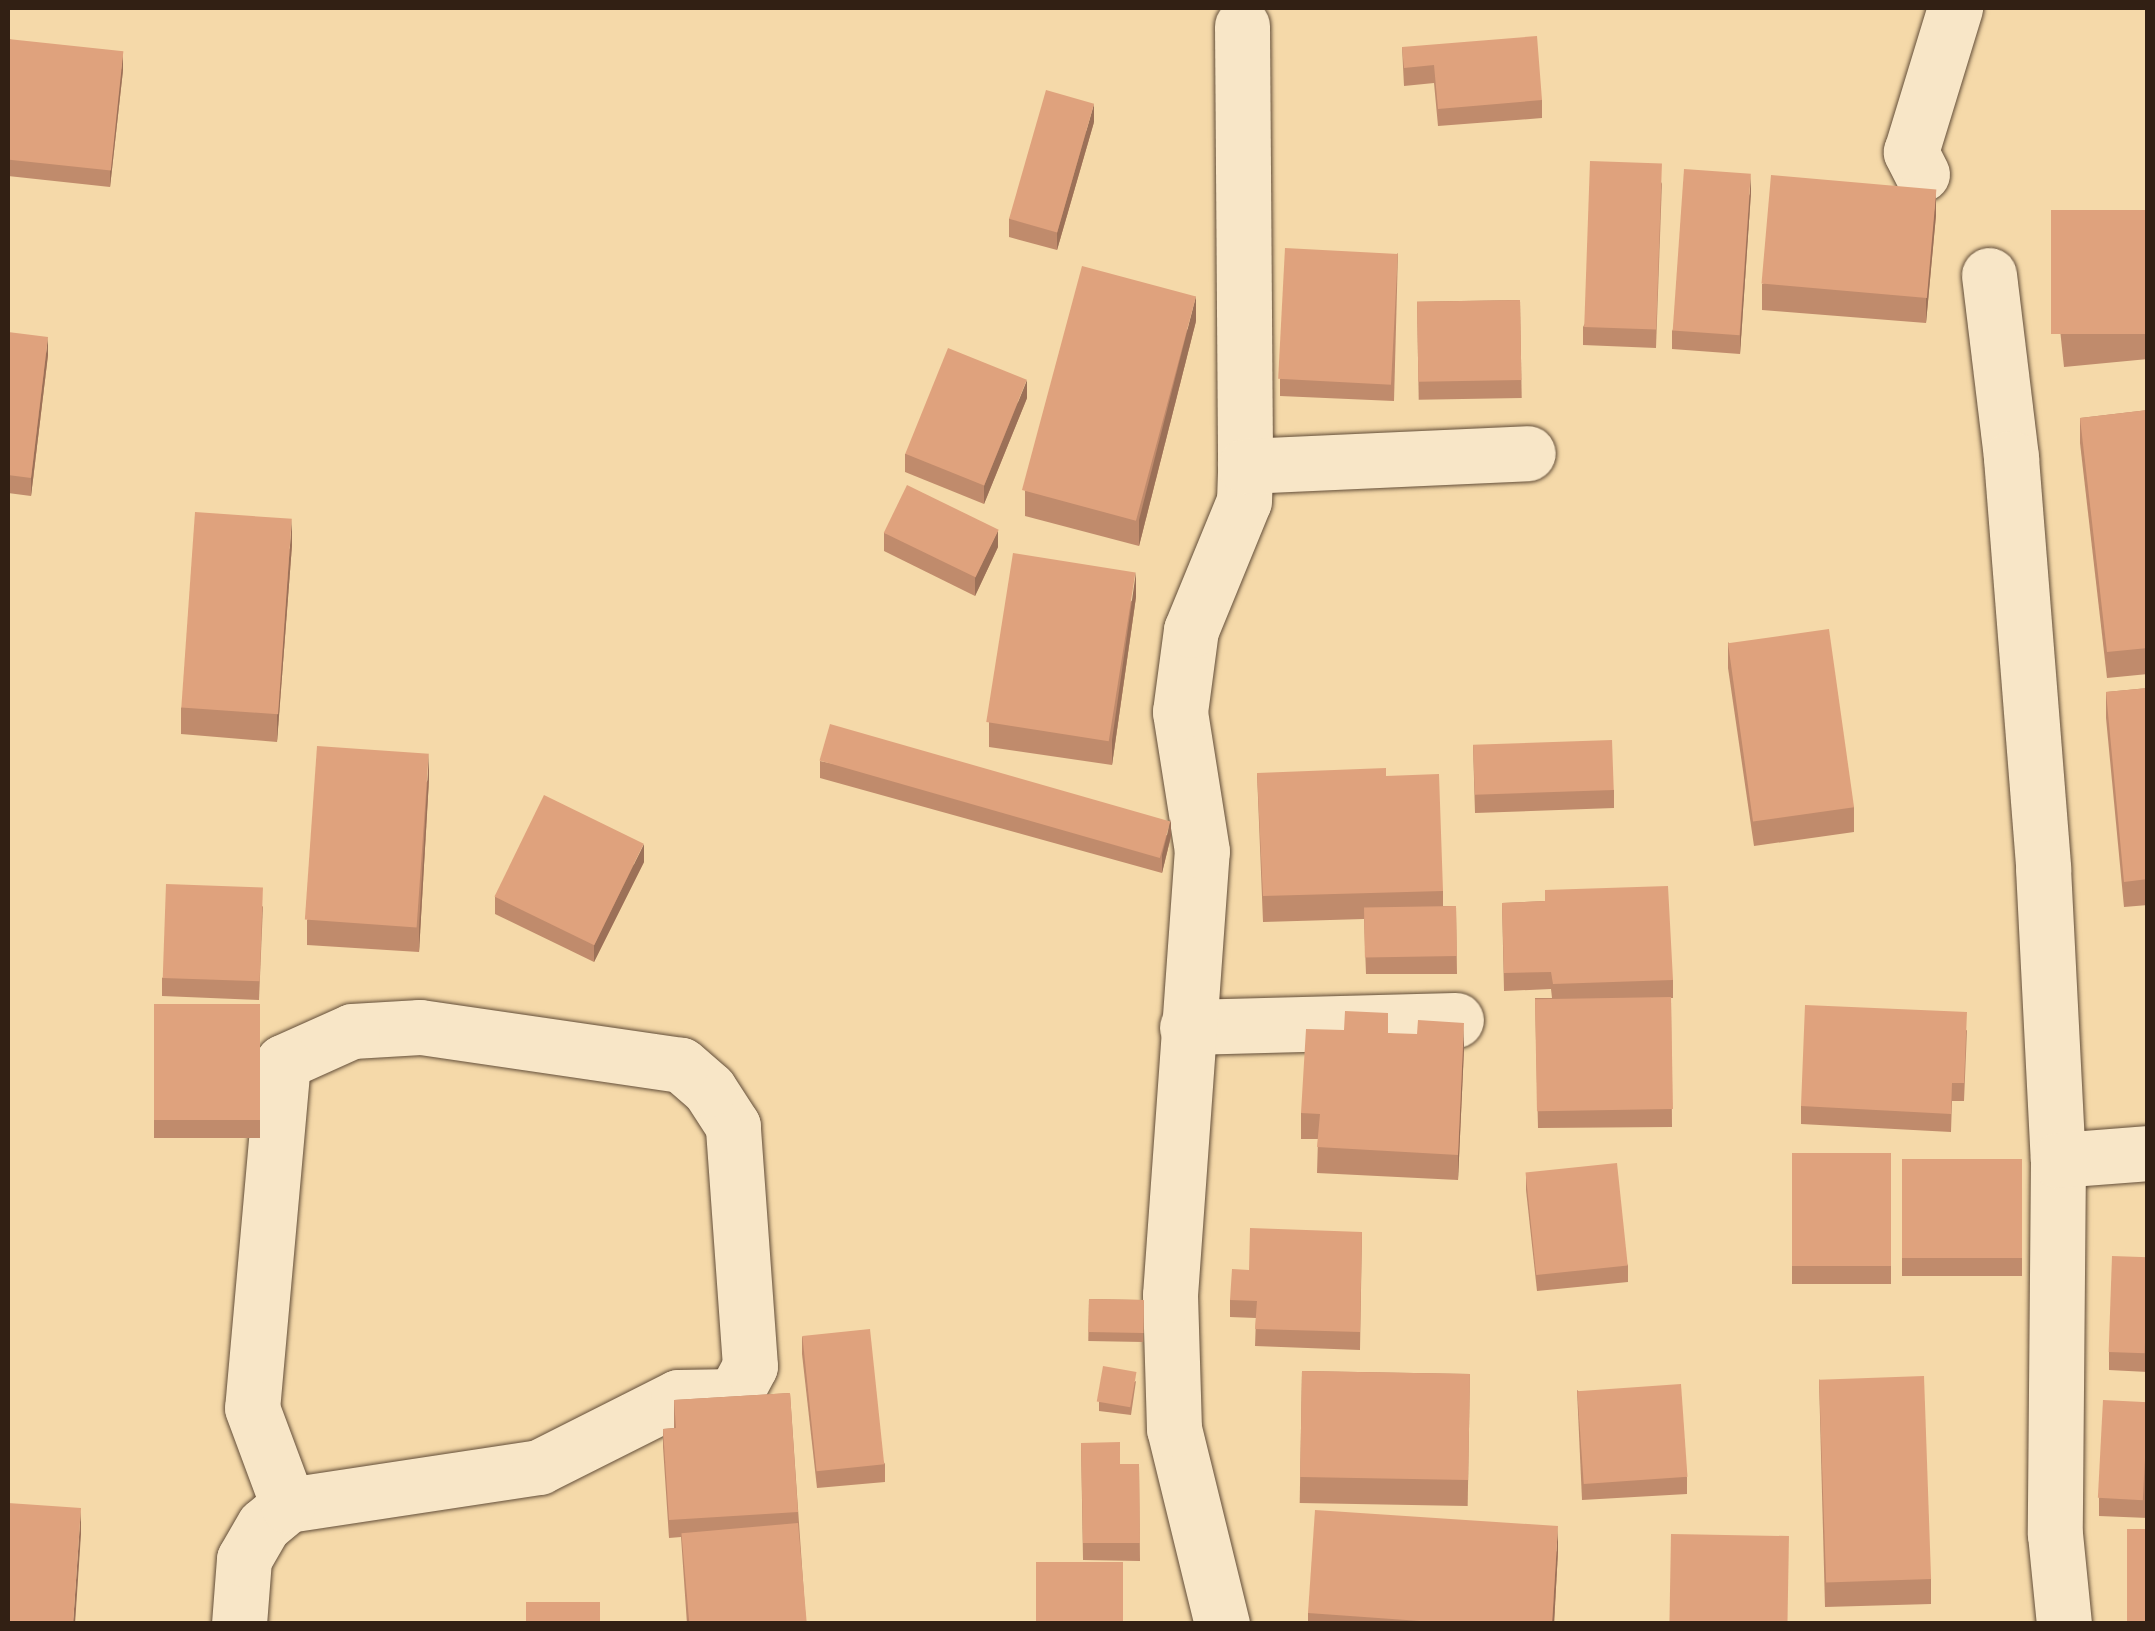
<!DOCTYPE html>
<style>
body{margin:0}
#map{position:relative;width:2155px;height:1631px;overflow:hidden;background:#f5d9a9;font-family:Cardo,serif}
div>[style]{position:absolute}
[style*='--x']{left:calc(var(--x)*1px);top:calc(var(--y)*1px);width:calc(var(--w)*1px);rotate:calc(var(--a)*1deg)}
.roads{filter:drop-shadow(0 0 2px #634e39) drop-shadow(0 0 2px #634e39)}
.minor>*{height:55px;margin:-27.5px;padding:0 27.5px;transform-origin:27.5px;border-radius:27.5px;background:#f8e6c7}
.wall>*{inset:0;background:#c08b6c;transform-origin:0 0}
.shaded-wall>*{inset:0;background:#9c7158}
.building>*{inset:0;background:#dfa27d;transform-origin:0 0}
span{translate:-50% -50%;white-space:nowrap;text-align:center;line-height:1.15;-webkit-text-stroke:8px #f8e6c7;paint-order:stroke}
.frame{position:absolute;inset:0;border:10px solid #322014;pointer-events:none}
</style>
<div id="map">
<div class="roads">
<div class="minor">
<div style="--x:1242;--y:26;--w:440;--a:89.6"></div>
<div style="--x:1922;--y:174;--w:25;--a:-117"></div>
<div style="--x:1911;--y:152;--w:151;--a:-73"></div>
<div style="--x:1989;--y:275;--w:184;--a:83.1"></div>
<div style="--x:2011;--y:458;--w:411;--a:85.5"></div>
<div style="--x:2043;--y:868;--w:292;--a:87.1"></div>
<div style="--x:2058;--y:1160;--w:374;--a:90.5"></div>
<div style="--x:2055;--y:1534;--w:90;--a:84.3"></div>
<div style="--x:1187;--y:1027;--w:269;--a:-1.5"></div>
<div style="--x:2058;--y:1160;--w:90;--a:-4.4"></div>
<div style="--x:239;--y:1624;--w:65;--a:-85.6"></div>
<div style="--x:244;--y:1559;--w:39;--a:-60"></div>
<div style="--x:264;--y:1525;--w:31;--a:-40"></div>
<div style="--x:288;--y:1505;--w:254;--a:-8.6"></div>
<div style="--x:539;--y:1467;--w:156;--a:-26.7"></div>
<div style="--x:678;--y:1397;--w:56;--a:-1"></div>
<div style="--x:734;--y:1396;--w:34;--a:-62"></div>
<div style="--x:750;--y:1366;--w:241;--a:-94.1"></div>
<div style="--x:733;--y:1126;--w:44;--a:-123"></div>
<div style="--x:709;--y:1089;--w:37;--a:-139"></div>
<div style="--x:681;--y:1065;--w:264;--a:-171.7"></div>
<div style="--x:420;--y:1027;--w:68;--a:176.6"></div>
<div style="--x:352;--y:1031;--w:76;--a:155.8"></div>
<div style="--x:283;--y:1062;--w:347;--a:95.1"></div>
<div style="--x:252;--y:1408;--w:103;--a:69.6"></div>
<div style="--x:1222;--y:1624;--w:201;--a:-103.8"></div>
<div style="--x:1174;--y:1429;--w:134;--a:-91.7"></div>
<div style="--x:1170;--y:1295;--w:445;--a:-85.9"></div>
<div style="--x:1202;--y:851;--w:141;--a:-99"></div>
<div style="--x:1180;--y:712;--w:83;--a:-82.4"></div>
<div style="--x:1191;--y:630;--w:139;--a:-67.7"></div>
<div style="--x:1244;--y:501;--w:35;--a:-88"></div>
<div style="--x:1245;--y:466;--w:283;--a:-2.6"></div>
</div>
</div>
<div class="wall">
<div style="clip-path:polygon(8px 39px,123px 70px,110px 187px,8px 176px)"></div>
<div style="clip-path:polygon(1402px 47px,1542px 100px,1542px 118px,1438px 126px,1434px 83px,1404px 86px)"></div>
<div style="clip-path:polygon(1094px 122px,1057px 250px,1009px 237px,1009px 219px)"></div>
<div style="clip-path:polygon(1662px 182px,1656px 348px,1583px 345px,1583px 327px)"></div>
<div style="clip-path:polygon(1751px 192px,1740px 354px,1672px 349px,1672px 331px)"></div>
<div style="clip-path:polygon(2148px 210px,2148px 359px,2064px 367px,2051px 244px,2051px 219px)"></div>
<div style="clip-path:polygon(1936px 215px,1926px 323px,1762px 310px,1762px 284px)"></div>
<div style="clip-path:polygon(1398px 253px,1394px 401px,1280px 396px,1280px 379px)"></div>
<div style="left:1520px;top:300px;width:98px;height:103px;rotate:89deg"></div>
<div style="clip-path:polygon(1196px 321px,1139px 546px,1025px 516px,1025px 491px)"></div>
<div style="clip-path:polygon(8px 332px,48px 355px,31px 496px,8px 493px)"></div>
<div style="clip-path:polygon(1027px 398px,984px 504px,905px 472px,905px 454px)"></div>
<div style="clip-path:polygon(2148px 410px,2148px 674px,2107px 678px,2080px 443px,2080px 418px)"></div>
<div style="clip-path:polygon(884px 533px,998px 547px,975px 596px,884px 551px)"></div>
<div style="clip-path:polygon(292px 545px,277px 742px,181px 734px,181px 708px)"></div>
<div style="clip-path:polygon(1136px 597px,1112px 765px,989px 747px,989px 722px)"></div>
<div style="clip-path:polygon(1728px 642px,1854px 807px,1854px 832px,1754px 846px,1728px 668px)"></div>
<div style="clip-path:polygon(2148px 688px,2148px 905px,2124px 907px,2106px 718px,2106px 692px)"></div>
<div style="clip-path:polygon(1473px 745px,1614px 790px,1614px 808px,1475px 813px)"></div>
<div style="clip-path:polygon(820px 761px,1171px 836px,1162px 873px,820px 778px)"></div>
<div style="clip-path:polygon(1257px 773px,1386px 776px,1443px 891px,1443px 906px,1456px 906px,1457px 974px,1366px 974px,1364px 919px,1263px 922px)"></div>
<div style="clip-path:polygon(429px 779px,419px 952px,307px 945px,307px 920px)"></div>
<div style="clip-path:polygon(644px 862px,594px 962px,495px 914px,495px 897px)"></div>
<div style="clip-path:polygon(1545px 890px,1673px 980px,1673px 998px,1671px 998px,1672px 1127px,1538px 1128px,1535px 998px,1552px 998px,1551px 989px,1504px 991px,1502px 903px,1545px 901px)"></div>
<div style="clip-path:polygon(263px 906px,259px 1000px,162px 996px,162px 978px)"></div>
<div style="left:260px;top:1004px;width:134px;height:106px;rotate:90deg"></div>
<div style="clip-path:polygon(1967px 1030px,1964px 1101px,1952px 1101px,1951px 1132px,1801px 1124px,1801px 1106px)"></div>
<div style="clip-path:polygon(1388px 1033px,1464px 1049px,1458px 1180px,1317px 1173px,1318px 1139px,1301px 1139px,1301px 1113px)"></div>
<div style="left:1891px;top:1153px;width:131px;height:99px;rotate:90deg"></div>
<div style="left:1902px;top:1159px;width:120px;height:117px"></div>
<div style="clip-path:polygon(1526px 1173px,1628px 1265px,1628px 1282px,1537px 1291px,1526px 1190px)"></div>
<div style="clip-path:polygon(1362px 1232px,1360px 1350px,1255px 1346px,1256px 1318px,1230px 1317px,1230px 1300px,1249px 1270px)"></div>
<div style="clip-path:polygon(2148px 1257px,2148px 1372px,2109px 1370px,2109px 1352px)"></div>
<div style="left:1089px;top:1299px;width:55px;height:42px;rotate:1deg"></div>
<div style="clip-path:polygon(802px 1336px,885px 1464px,885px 1482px,817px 1488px,802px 1354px)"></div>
<div style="left:1302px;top:1371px;width:168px;height:132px;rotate:1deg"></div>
<div style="clip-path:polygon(1819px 1379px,1931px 1579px,1931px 1604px,1825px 1607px)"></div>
<div style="clip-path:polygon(1136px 1381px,1131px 1415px,1099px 1411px,1099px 1402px)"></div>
<div style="clip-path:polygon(1577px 1390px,1687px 1477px,1687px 1494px,1582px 1500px)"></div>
<div style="clip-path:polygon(790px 1393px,806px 1624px,687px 1624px,681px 1537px,669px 1538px,663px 1447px,663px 1429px,674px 1428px,674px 1400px)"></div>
<div style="clip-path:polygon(2148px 1402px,2148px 1518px,2099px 1516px,2099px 1498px)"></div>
<div style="clip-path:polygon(1081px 1443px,1120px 1464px,1139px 1464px,1140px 1561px,1083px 1560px)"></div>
<div style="clip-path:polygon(1558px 1551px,1554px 1624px,1308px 1624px,1308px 1613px)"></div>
</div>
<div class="shaded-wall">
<div style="clip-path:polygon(123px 52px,123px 70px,110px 187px,110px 169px)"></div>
<div style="clip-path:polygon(1094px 104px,1094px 122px,1057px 250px,1057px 233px)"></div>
<div style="clip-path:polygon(1751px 174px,1751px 192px,1740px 354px,1740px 336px)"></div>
<div style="clip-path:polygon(1936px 190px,1936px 215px,1926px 323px,1926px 298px)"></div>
<div style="clip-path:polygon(1196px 296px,1196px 321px,1139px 546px,1139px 520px)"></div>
<div style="clip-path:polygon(48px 337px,48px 355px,31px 496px,31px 478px)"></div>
<div style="clip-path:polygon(1027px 380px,1027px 398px,984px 504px,984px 486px)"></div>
<div style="clip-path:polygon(292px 519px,292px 545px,277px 742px,277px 716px)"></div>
<div style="clip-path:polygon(998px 530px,998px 547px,975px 596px,975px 578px)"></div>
<div style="clip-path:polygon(1136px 572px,1136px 597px,1112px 765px,1112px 740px)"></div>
<div style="clip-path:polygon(429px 753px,429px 779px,419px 952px,419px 927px)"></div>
<div style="clip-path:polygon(1171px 819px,1171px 836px,1162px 873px,1162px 855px)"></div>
<div style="clip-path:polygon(644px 844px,644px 862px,594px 962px,594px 945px)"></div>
<div style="clip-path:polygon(1464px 1023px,1464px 1049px,1458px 1180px,1458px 1155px)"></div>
<div style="clip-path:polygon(81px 1508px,81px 1534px,75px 1624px,73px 1624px)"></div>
<div style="clip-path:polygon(1558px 1526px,1558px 1551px,1554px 1624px,1552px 1624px)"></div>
</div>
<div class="building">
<div style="clip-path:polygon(1537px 36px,1542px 100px,1438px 109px,1434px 65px,1404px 68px,1402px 47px)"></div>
<div style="left:8px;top:39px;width:116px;height:120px;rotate:6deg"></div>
<div style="left:1046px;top:90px;width:50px;height:134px;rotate:16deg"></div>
<div style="left:1590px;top:161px;width:72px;height:166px;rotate:2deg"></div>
<div style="left:1684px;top:169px;width:67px;height:162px;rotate:4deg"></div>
<div style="left:1771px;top:175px;width:166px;height:109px;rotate:5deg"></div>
<div style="left:2148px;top:210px;width:124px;height:97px;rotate:90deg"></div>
<div style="left:1285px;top:248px;width:113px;height:131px;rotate:3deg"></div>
<div style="left:1082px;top:266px;width:118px;height:232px;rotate:15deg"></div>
<div style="left:1520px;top:300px;width:80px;height:103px;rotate:89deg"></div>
<div style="clip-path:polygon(8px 332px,48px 337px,31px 478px,8px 475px)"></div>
<div style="left:948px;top:348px;width:85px;height:114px;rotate:22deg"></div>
<div style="clip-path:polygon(2148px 410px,2148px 648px,2107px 652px,2080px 418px)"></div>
<div style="left:907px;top:485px;width:102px;height:53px;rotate:26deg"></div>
<div style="left:195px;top:512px;width:97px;height:196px;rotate:4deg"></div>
<div style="left:1013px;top:553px;width:124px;height:171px;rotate:9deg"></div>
<div style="left:1829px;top:629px;width:180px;height:102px;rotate:82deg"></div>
<div style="clip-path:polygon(2148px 688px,2148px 879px,2124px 882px,2106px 692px)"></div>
<div style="left:830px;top:724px;width:354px;height:38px;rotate:16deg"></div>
<div style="left:1612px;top:740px;width:50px;height:139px;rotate:88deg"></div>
<div style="left:317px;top:746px;width:112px;height:174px;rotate:4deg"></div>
<div style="clip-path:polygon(1386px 768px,1386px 776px,1439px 774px,1443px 891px,1263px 896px,1257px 773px)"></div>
<div style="left:544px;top:795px;width:111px;height:113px;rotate:26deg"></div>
<div style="left:166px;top:884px;width:97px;height:94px;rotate:2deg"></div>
<div style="clip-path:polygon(1668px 886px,1673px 980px,1553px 984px,1551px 972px,1504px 973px,1502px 903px,1545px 901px,1545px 890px)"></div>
<div style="left:1456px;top:906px;width:50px;height:92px;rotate:89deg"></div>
<div style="left:1671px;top:997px;width:112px;height:136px;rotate:89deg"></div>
<div style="left:260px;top:1004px;width:116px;height:106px;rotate:90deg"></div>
<div style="clip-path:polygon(1805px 1005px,1967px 1012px,1964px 1083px,1952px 1083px,1951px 1114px,1801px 1106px)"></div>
<div style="clip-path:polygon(1345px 1011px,1388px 1013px,1388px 1033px,1417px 1034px,1418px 1020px,1464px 1023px,1458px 1155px,1317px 1147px,1320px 1114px,1301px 1113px,1306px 1029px,1344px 1030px)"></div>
<div style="left:1891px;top:1153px;width:113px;height:99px;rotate:90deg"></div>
<div style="left:1902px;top:1159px;width:120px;height:99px"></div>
<div style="left:1617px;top:1163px;width:103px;height:92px;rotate:84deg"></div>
<div style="clip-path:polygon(1250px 1228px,1362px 1232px,1360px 1332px,1255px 1329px,1257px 1301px,1230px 1300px,1232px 1269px,1249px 1270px)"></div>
<div style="left:2112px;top:1256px;width:36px;height:96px;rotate:2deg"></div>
<div style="left:1089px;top:1299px;width:55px;height:33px;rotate:1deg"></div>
<div style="left:870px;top:1329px;width:136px;height:68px;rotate:84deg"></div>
<div style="left:1103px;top:1366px;width:34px;height:36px;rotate:10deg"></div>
<div style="left:1302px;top:1371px;width:168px;height:106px;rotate:1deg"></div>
<div style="left:1924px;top:1376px;width:203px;height:105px;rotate:88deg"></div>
<div style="left:1681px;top:1384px;width:93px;height:104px;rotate:86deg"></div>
<div style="clip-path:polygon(790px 1393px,798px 1512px,669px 1520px,663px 1429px,676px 1428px,674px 1400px)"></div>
<div style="left:2103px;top:1400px;width:45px;height:98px;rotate:3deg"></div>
<div style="clip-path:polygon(1120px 1442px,1120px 1464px,1139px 1464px,1140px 1543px,1083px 1543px,1081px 1443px)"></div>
<div style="clip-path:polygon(8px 1503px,81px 1508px,73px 1624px,8px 1624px)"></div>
<div style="clip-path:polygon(1315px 1510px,1558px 1526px,1552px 1624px,1462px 1624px,1308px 1613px)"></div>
<div style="left:798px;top:1523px;width:101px;height:117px;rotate:85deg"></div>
<div style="left:2127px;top:1529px;width:21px;height:95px"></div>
<div style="left:1671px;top:1534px;width:118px;height:90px;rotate:1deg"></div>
<div style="left:1036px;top:1562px;width:87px;height:62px"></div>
<div style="left:526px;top:1602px;width:74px;height:22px"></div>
</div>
<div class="frame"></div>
</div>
